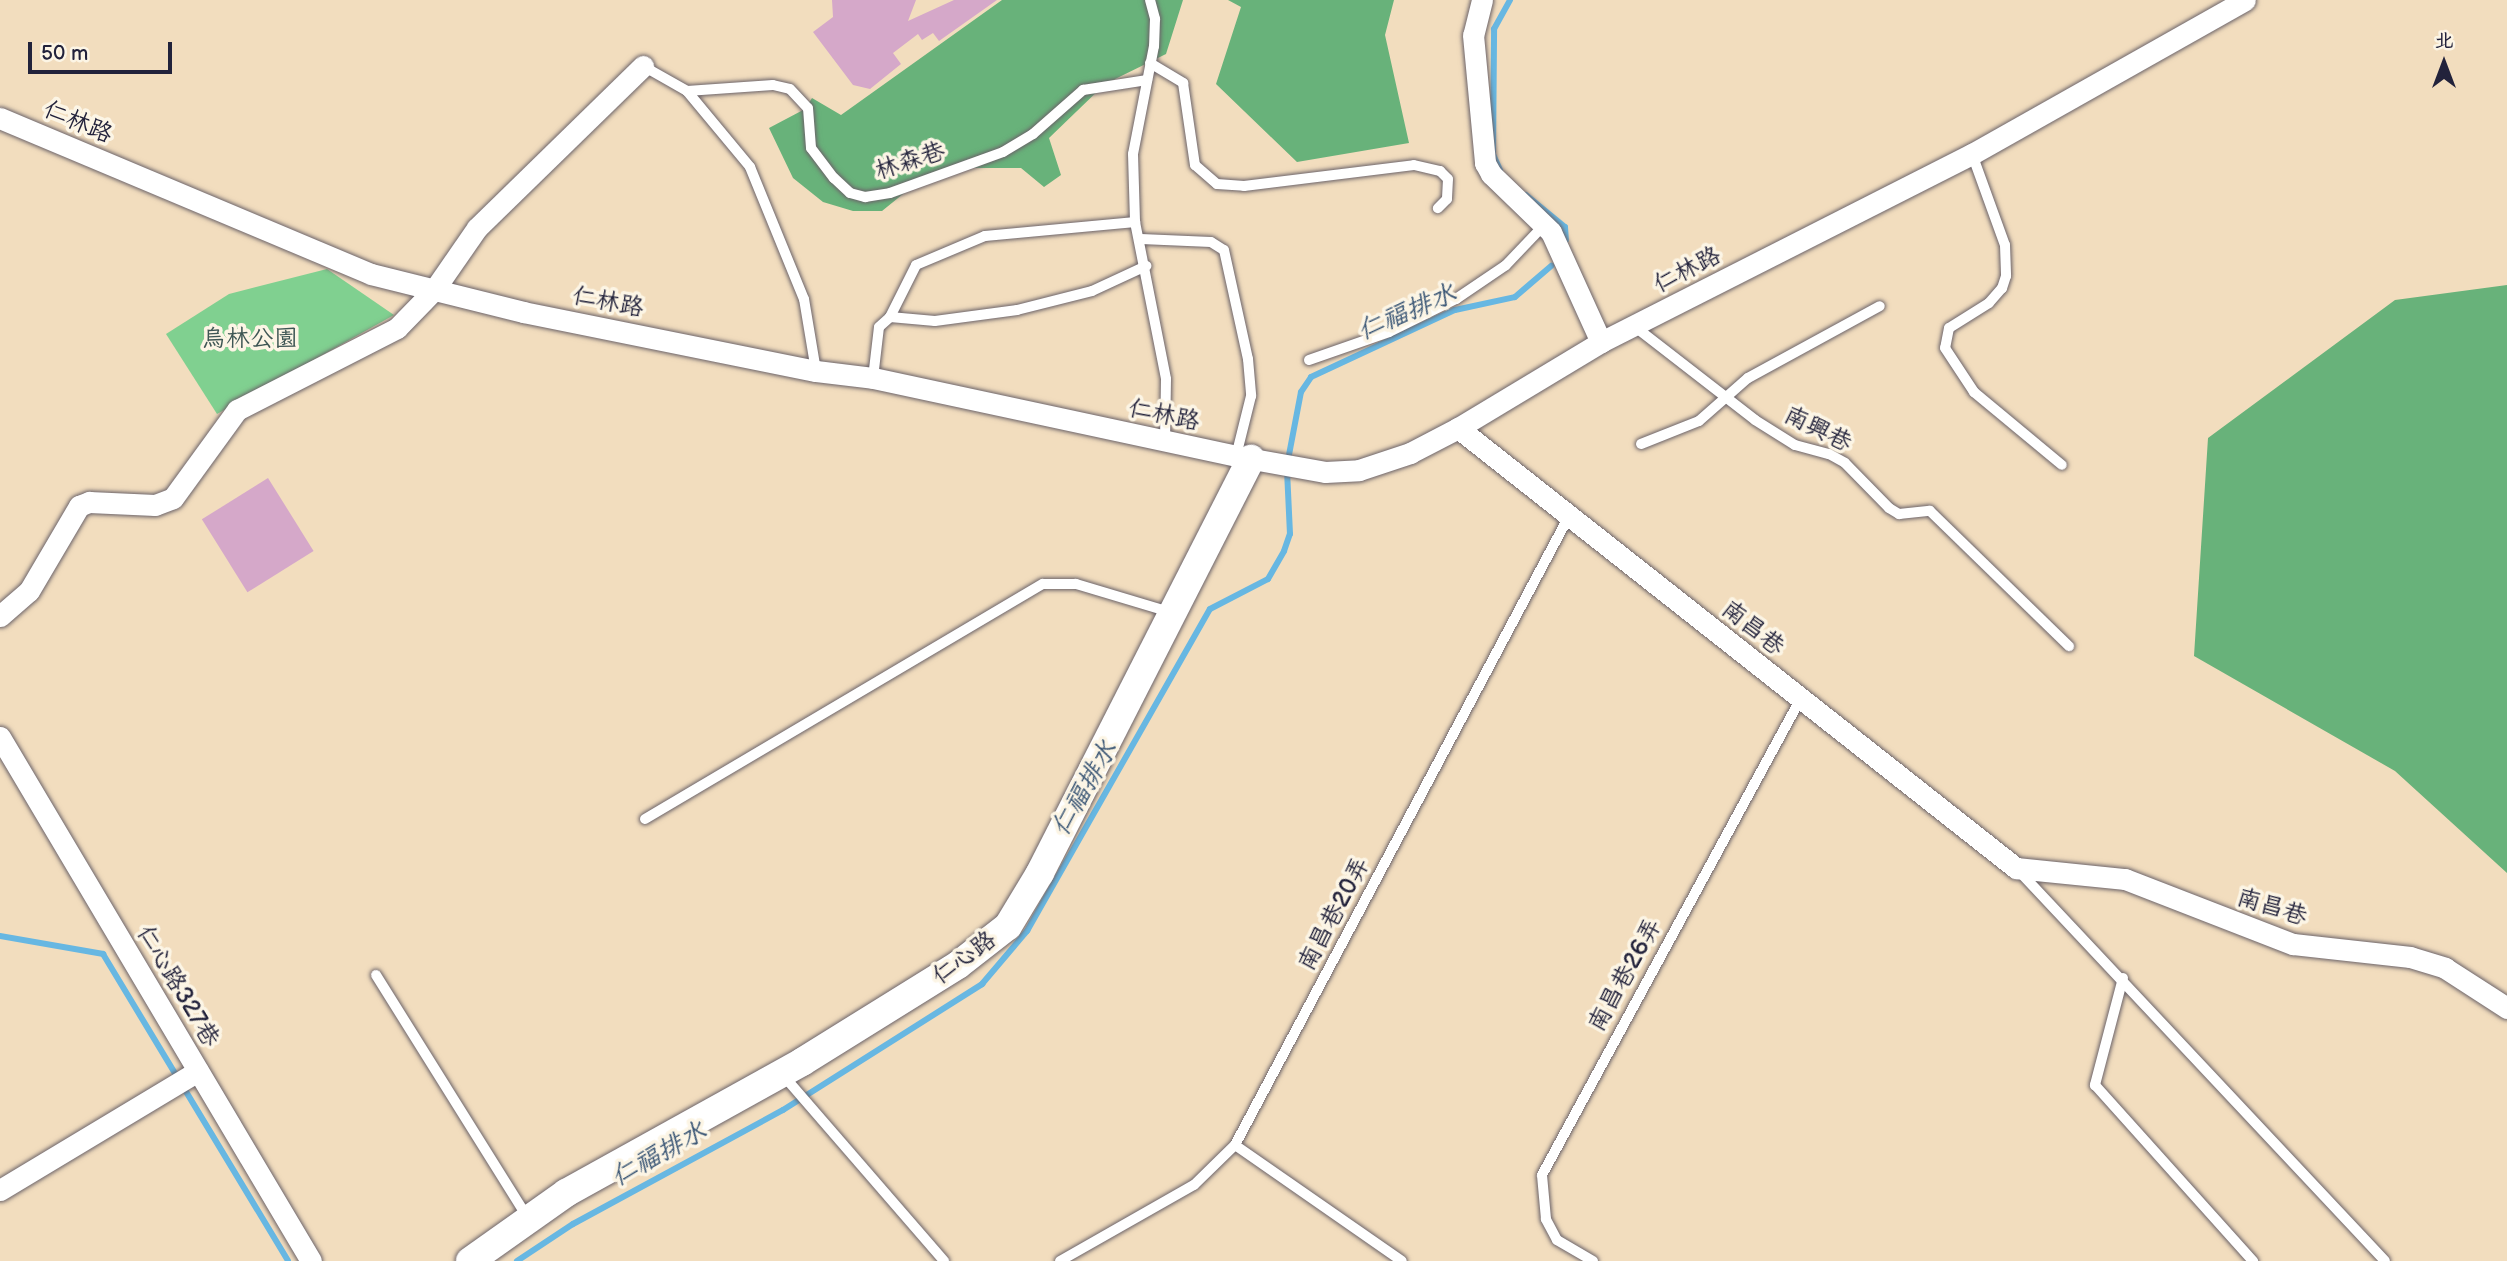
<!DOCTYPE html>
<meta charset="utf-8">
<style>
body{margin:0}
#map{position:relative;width:2507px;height:1261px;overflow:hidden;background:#f2ddbe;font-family:"Balsamiq Sans","LXGW WenKai TC",sans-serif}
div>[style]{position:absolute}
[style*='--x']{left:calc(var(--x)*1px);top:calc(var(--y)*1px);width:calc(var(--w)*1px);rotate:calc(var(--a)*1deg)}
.green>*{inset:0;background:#80d090}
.forest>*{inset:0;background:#68b27a}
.stream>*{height:6px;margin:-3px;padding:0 3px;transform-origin:3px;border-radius:3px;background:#67b7e2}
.building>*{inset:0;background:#d5a8c9;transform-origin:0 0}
.roads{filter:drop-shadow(0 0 2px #6b6369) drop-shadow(0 0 2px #6b6369)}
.lane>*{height:10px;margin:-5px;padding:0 5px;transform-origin:5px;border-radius:5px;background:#fff}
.street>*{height:21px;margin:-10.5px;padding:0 10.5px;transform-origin:10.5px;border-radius:10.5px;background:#fff}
.secondary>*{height:28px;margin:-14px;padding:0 14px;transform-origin:14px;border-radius:14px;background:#fff}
span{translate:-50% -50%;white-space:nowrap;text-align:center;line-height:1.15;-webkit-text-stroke:7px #fcf5e5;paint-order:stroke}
.street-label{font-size:24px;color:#22223b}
.park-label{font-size:24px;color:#3e5654}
.water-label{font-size:26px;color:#3a5675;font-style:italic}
.north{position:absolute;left:2409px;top:28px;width:70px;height:70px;-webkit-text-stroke:5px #fcf5e5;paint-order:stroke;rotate:0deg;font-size:19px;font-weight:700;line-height:28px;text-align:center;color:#22223b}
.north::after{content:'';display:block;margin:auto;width:24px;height:32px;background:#22223b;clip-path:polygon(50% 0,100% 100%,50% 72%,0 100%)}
.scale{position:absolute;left:28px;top:42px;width:144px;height:32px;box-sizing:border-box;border:4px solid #22223b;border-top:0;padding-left:9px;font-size:21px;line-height:24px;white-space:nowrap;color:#22223b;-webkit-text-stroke:5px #fcf5e5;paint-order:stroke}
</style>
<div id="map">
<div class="green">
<div style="clip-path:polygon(327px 269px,394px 315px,217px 414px,166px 334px,229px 294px)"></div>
</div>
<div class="forest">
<div style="clip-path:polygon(1002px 0,1183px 0,1166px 54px,1105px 84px,1049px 138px,1061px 175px,1044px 187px,1021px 168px,965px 168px,924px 177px,882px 211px,853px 211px,823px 202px,793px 178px,769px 128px,805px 109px,812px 98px,841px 115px)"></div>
<div style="clip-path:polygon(1228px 0,1394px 0,1385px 35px,1409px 143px,1297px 162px,1216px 84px,1241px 7px)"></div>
<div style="clip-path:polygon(2507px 285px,2507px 873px,2395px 771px,2194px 656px,2208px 438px,2395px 300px)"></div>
</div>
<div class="stream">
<div style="--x:1500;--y:170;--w:17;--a:-114"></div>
<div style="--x:1493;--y:154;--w:125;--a:-89.5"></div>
<div style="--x:1494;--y:29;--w:33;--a:-61"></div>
<div style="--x:1526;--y:195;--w:50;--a:39.4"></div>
<div style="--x:1565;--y:227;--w:13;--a:86"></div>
<div style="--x:1288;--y:460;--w:69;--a:-79.2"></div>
<div style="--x:1301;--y:392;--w:18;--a:-56"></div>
<div style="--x:1311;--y:377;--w:159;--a:-25"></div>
<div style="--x:1455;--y:310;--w:61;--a:-12.2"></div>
<div style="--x:1515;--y:297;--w:48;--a:-40.7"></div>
<div style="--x:0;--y:936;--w:105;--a:9.9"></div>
<div style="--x:103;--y:954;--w:358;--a:58.9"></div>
<div style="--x:517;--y:1261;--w:67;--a:-33.5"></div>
<div style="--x:573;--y:1224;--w:239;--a:-28.5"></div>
<div style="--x:783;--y:1110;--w:236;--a:-32.3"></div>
<div style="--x:982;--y:984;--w:70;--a:-49.7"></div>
<div style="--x:1027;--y:931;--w:370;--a:-60.4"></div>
<div style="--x:1210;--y:609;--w:65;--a:-27.3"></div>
<div style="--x:1268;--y:579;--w:32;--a:-60"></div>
<div style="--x:1284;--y:551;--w:18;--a:-71"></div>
<div style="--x:1290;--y:534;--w:63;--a:-92.7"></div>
</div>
<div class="building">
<div style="clip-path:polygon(832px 0,916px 0,908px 21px,954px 0,997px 0,939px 41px,933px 33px,922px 40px,918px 34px,893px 53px,901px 64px,870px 89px,853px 85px,813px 32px,833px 17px)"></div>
<div style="left:268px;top:478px;width:86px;height:78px;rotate:58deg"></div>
</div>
<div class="roads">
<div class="lane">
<div style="--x:1150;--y:0;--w:20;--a:75"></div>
<div style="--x:1155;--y:19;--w:27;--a:92"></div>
<div style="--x:1154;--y:46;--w:110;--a:101"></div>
<div style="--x:1133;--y:154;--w:68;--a:88.3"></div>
<div style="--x:1135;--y:222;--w:160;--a:78.8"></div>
<div style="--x:1166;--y:379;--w:63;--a:90.9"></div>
<div style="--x:1150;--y:63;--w:39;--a:31"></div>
<div style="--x:1183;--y:83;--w:83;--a:81.7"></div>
<div style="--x:1195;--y:165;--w:29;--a:41"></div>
<div style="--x:1217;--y:184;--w:27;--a:4"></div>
<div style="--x:1244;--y:186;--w:171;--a:-7"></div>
<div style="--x:1414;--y:165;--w:27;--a:13"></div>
<div style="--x:1440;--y:171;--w:11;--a:45"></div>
<div style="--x:1448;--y:179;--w:20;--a:93"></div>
<div style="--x:1447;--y:199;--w:13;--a:135"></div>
<div style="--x:643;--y:66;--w:51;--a:29.6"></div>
<div style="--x:687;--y:91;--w:99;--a:50.3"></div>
<div style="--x:750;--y:167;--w:143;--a:67.8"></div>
<div style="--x:804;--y:299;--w:73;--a:80.5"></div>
<div style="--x:687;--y:91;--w:86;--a:-4"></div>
<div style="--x:773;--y:85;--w:17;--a:13"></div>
<div style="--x:790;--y:89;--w:26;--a:47"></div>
<div style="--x:808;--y:108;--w:40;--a:85.7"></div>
<div style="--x:811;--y:148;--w:38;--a:53"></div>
<div style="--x:834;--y:178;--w:22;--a:43"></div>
<div style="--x:850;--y:193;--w:16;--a:15"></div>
<div style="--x:865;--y:197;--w:25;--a:-9"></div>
<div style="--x:890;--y:193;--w:120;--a:-19.9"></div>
<div style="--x:1003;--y:152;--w:35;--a:-31"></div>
<div style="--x:1033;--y:134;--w:67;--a:-41.3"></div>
<div style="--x:1083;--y:90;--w:65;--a:-8.9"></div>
<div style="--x:1972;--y:154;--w:97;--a:70.1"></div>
<div style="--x:2005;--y:245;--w:31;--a:88"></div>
<div style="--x:2006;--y:276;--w:13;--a:108"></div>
<div style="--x:2002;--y:288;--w:20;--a:131"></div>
<div style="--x:1989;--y:303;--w:47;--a:148"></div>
<div style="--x:1949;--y:328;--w:20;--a:101"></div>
<div style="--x:1945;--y:348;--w:53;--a:56.6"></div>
<div style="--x:1974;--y:392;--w:114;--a:39.7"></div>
<div style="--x:1141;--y:239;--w:70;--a:2.5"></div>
<div style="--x:1211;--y:242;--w:15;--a:32"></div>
<div style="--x:1224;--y:250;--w:112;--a:77.6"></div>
<div style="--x:1248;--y:359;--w:37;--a:85"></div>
<div style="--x:1251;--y:396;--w:62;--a:104"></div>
<div style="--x:890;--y:317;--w:58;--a:-63.4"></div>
<div style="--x:916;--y:265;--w:75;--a:-22.8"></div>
<div style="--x:985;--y:236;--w:151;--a:-5.3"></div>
<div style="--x:1634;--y:326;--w:153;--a:37.8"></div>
<div style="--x:1755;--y:420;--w:47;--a:32"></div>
<div style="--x:1795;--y:445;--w:35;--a:15"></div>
<div style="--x:1829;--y:454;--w:18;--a:29"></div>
<div style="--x:1845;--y:463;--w:63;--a:45.6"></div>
<div style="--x:1889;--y:508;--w:12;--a:31"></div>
<div style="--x:1899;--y:514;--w:31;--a:-6"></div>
<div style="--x:1930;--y:511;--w:194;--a:44.2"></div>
<div style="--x:1309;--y:360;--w:85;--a:-19.3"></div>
<div style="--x:1389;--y:332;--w:75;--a:-26.2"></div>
<div style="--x:1456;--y:299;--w:60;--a:-34.2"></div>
<div style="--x:1506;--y:265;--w:57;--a:-46.4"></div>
<div style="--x:873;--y:378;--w:51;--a:-83.3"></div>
<div style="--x:879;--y:327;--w:15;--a:-42"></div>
<div style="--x:890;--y:317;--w:45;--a:5.1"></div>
<div style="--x:935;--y:321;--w:83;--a:-7.6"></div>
<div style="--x:1017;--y:310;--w:77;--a:-14.2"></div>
<div style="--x:1092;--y:291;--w:60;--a:-24.8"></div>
<div style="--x:1641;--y:444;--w:62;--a:-21.6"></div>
<div style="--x:1699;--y:421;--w:65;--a:-41.3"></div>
<div style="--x:1748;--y:378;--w:150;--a:-28.6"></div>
<div style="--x:645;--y:819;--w:462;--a:-30.6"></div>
<div style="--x:1043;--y:584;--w:33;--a:0"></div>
<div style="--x:1076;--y:584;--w:98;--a:16.6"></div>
<div style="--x:2018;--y:870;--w:536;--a:46.81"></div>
<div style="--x:376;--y:975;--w:287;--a:58"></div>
<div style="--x:2123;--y:978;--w:111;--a:104.7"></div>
<div style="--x:2095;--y:1085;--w:237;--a:48.1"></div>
<div style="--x:783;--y:1075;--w:246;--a:49.1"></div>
<div style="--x:1235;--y:1145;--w:203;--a:34.8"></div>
<div style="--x:1060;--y:1261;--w:154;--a:-29.6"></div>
<div style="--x:1194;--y:1185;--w:57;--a:-44.3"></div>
<div style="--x:1235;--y:1145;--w:712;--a:-62.03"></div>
<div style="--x:1593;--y:1261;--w:42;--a:-149.7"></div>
<div style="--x:1557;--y:1240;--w:24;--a:-118"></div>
<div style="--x:1546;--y:1219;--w:44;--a:-95.2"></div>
<div style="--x:1542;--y:1175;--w:543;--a:-61.5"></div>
</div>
<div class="street">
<div style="--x:1482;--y:0;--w:36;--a:104"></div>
<div style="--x:1473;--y:35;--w:129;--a:84.6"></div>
<div style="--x:1485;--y:163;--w:13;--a:61"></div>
<div style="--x:1491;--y:174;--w:83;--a:44"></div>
<div style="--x:1551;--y:232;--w:121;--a:65.6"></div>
<div style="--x:0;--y:118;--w:402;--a:22.8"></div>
<div style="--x:371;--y:274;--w:157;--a:14"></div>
<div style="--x:523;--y:312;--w:299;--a:11.4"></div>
<div style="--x:816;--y:371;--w:57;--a:7"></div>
<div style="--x:873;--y:378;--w:371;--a:12.1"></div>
<div style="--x:1236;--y:456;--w:90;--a:10.2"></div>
<div style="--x:1325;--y:472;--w:34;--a:-3"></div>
<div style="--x:1359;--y:470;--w:54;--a:-18.4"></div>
<div style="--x:1410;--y:453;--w:54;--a:-27.5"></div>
<div style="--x:1458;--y:428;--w:167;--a:-31"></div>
<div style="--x:1601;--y:342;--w:416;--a:-26.9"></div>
<div style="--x:1972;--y:154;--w:313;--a:-29.4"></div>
<div style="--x:1458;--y:428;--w:711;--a:38.26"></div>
<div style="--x:2016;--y:868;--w:110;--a:5.8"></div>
<div style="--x:2125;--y:879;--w:180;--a:21.2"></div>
<div style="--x:2293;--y:944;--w:118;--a:6.3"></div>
<div style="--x:2410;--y:957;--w:37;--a:17"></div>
<div style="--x:2445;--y:968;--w:74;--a:32.8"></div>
<div style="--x:0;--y:616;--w:38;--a:-41"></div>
<div style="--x:29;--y:591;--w:99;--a:-59.5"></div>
<div style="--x:79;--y:506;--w:11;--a:-22"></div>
<div style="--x:89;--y:502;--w:66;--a:2.6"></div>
<div style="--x:155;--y:505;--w:19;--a:-21"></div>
<div style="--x:173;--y:498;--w:109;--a:-54"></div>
<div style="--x:237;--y:410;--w:180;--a:-27.1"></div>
<div style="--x:397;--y:328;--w:53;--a:-45.8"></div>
<div style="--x:434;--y:290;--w:75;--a:-55.3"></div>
<div style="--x:477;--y:228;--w:232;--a:-44.3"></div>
<div style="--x:0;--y:737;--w:609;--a:59.31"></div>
<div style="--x:0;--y:1190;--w:231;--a:-31"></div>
</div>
<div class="secondary">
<div style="--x:470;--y:1261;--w:118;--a:-35.3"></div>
<div style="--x:566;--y:1193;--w:270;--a:-29"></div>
<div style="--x:802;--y:1062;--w:184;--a:-31.9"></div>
<div style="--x:958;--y:965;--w:63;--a:-38"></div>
<div style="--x:1008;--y:926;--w:62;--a:-58.9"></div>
<div style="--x:1040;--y:873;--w:465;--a:-63"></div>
</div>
</div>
<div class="street-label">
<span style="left:78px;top:122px;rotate:23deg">仁林路</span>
<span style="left:910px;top:161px;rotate:-18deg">林森巷</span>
<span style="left:1687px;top:270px;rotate:-27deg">仁林路</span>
<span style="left:608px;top:302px;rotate:11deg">仁林路</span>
<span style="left:1164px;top:415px;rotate:12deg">仁林路</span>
<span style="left:1818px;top:429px;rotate:26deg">南興巷</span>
<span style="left:1753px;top:628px;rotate:38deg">南昌巷</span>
<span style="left:2272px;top:907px;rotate:17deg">南昌巷</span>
<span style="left:1334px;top:914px;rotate:-62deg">南昌巷20弄</span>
<span style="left:964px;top:958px;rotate:-36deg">仁心路</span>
<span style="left:1625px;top:975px;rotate:-61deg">南昌巷26弄</span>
<span style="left:178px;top:986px;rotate:59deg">仁心路327巷</span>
</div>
<div class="park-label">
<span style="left:250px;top:339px">烏林公園</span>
</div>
<div class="water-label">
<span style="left:1407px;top:313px;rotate:-23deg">仁福排水</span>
<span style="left:1085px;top:789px;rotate:-60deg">仁福排水</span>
<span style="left:659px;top:1155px;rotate:-29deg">仁福排水</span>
</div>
<div class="north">北</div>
<div class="scale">50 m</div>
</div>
